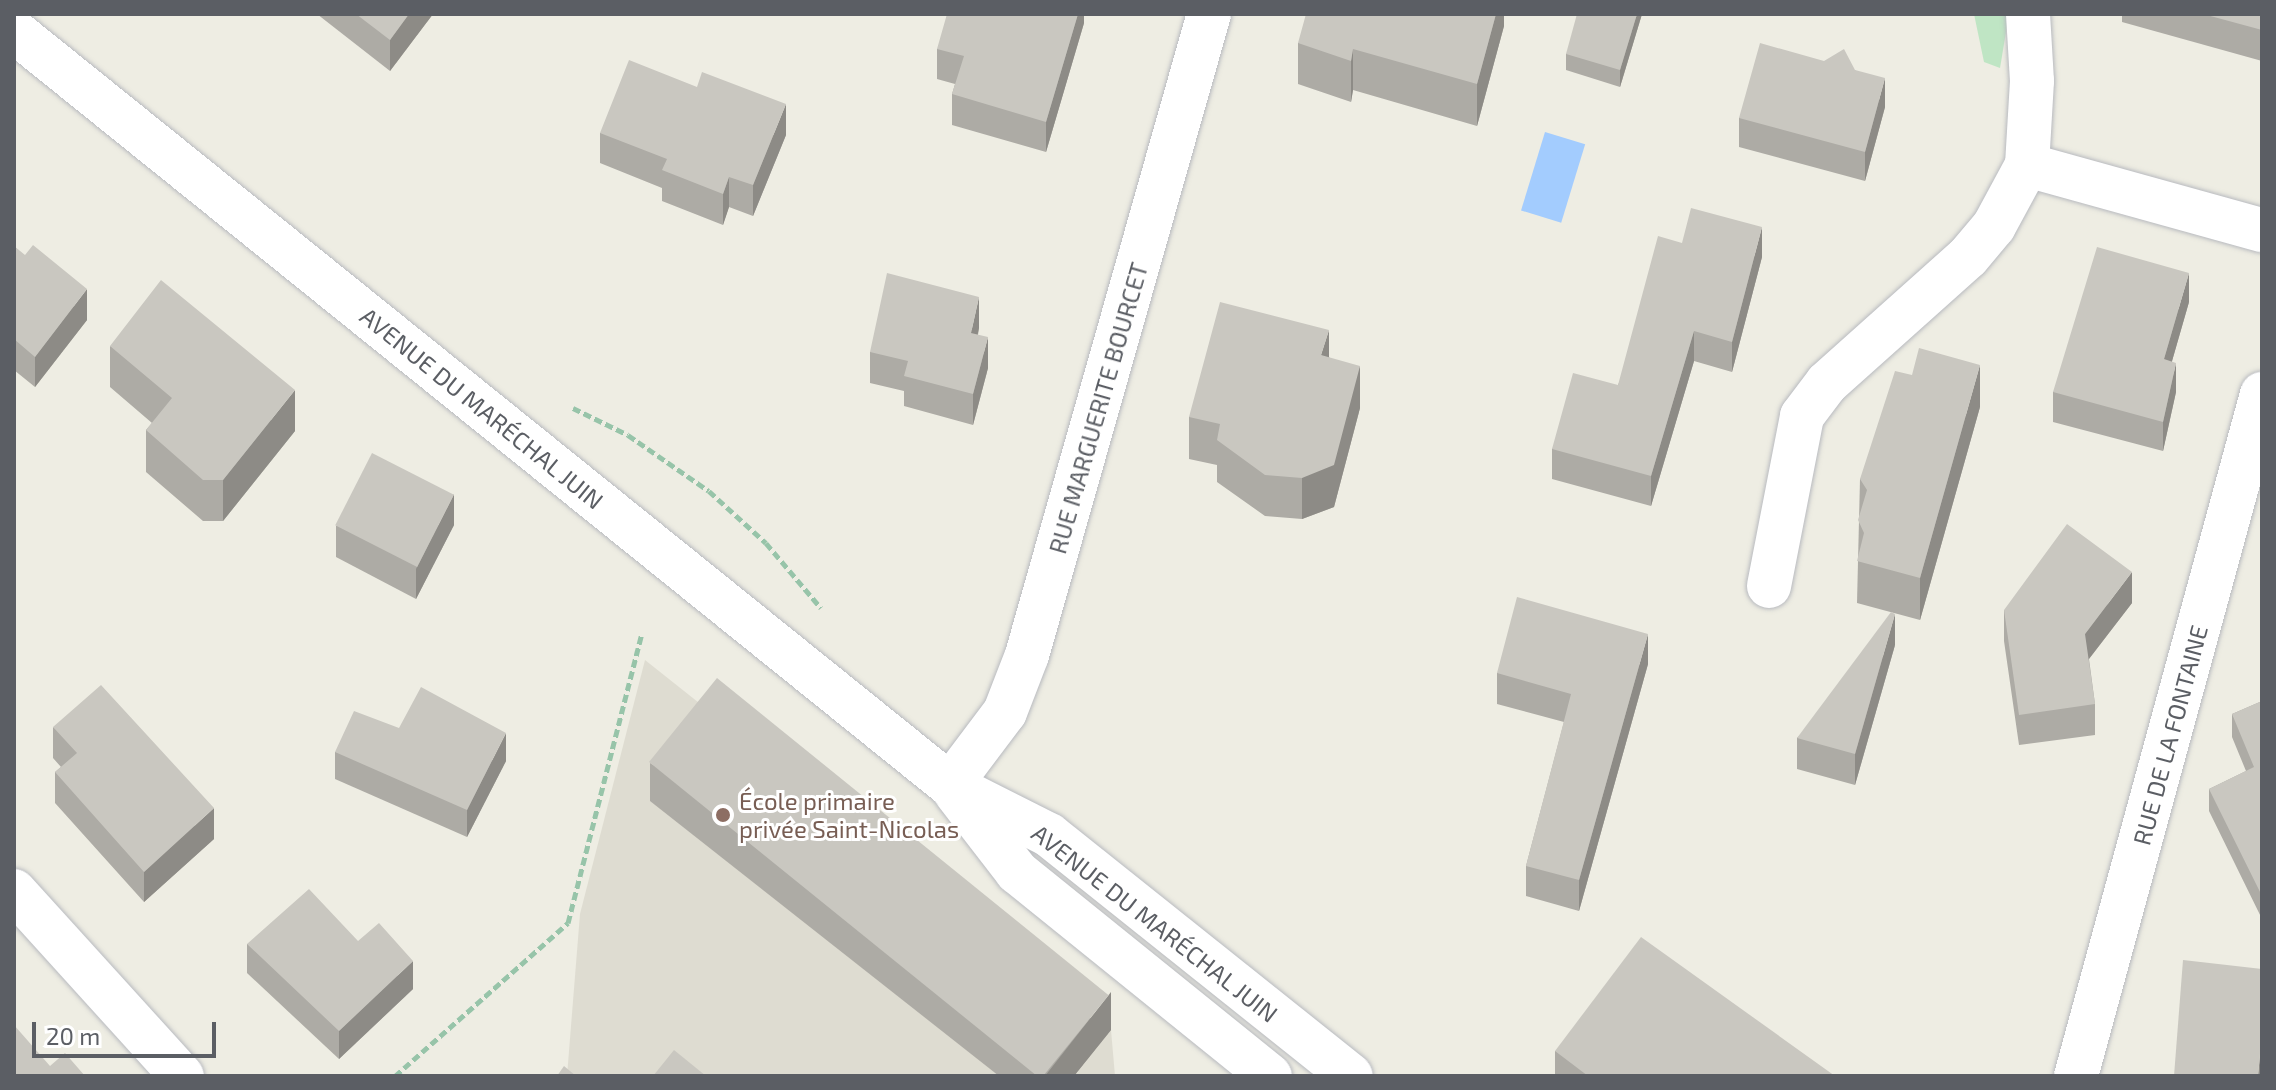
<!DOCTYPE html>
<meta charset="utf-8">
<style>
body{margin:0}
#map{position:relative;width:2276px;height:1090px;overflow:hidden;background:#eeede3;font-family:"Exo 2",sans-serif}
div>[style]{position:absolute}
[style*='--x']{left:calc(var(--x)*1px);top:calc(var(--y)*1px);width:calc(var(--w)*1px);rotate:calc(var(--a)*1deg)}
.education>*{inset:0;background:#dedcd1}
.green>*{inset:0;background:#bfe5c4}
.water>*{inset:0;background:#a3ccfe;transform-origin:0 0}
.path>*{height:5px;margin-top:-2.5px;transform-origin:0;background:repeating-linear-gradient(90deg,#97c4a9 0 8px,transparent 0 12px)}
.roads{filter:drop-shadow(0 0 2px #b8babf) drop-shadow(0 0 2px #b8babf)}
.minor>*{height:44px;margin:-22px;padding:0 22px;transform-origin:22px;border-radius:22px;background:#fff}
.secondary>*{height:44px;margin:-22px;padding:0 22px;transform-origin:22px;border-radius:22px;background:#fff}
.wall>*{inset:0;background:#adaba5}
.shaded-wall>*{inset:0;background:#8d8b86}
.building>*{inset:0;background:#c9c7c0;transform-origin:0 0}
.dots>*{width:22px;height:22px;translate:-50% -50%;box-sizing:border-box;border:4px solid #fff;border-radius:50%}
span{translate:-50% -50%;white-space:nowrap;text-align:center;line-height:1.15;-webkit-text-stroke:6px #fff;paint-order:stroke}
.street-label{font-size:24px;color:#5b5e64}
.education-label{font-size:24px;color:#785e54}
.left{translate:0 -50%;text-align:left}
.frame{position:absolute;inset:0;border:16px solid #5b5e64;pointer-events:none}
.scale{position:absolute;left:32px;top:1022px;width:184px;height:36px;box-sizing:border-box;border:4px solid #5b5e64;border-top:0;padding-left:10px;font-size:24px;line-height:28px;white-space:nowrap;color:#5b5e64;-webkit-text-stroke:6px #fff;paint-order:stroke}
</style>
<div id="map">
<div class="education">
<div style="clip-path:polygon(645px 660px,1111px 1030px,1115px 1076px,567px 1076px,580px 914px)"></div>
</div>
<div class="green">
<div style="clip-path:polygon(1974px 14px,2009px 14px,2000px 68px,1984px 62px)"></div>
</div>
<div class="water">
<div style="left:1545px;top:132px;width:42px;height:82px;rotate:17deg"></div>
</div>
<div class="path">
<div style="--x:573;--y:408;--w:61;--a:26.1"></div>
<div style="--x:628;--y:435;--w:98;--a:34.7"></div>
<div style="--x:709;--y:491;--w:77;--a:42.4"></div>
<div style="--x:766;--y:543;--w:85;--a:49.8"></div>
<div style="--x:395;--y:1076;--w:231;--a:-41.5"></div>
<div style="--x:568;--y:923;--w:299;--a:-75.7"></div>
</div>
<div class="roads">
<div class="minor">
<div style="--x:2028;--y:14;--w:67;--a:86.6"></div>
<div style="--x:2032;--y:81;--w:84;--a:93.4"></div>
<div style="--x:2027;--y:165;--w:244;--a:15.5"></div>
<div style="--x:1769;--y:586;--w:173;--a:-79"></div>
<div style="--x:1802;--y:416;--w:41;--a:-52.9"></div>
<div style="--x:1827;--y:383;--w:189;--a:-41.8"></div>
<div style="--x:1968;--y:257;--w:40;--a:-50"></div>
<div style="--x:1994;--y:226;--w:69;--a:-61.6"></div>
<div style="--x:950;--y:785;--w:91;--a:-53"></div>
<div style="--x:1005;--y:712;--w:61;--a:-68.9"></div>
<div style="--x:1027;--y:655;--w:666;--a:-74.15"></div>
<div style="--x:14;--y:891;--w:250;--a:47.8"></div>
<div style="--x:2076;--y:1076;--w:707;--a:-74.74"></div>
</div>
<div class="secondary">
<div style="--x:14;--y:31;--w:1202;--a:38.85"></div>
<div style="--x:950;--y:785;--w:111;--a:26.8"></div>
<div style="--x:1049;--y:835;--w:386;--a:38.6"></div>
<div style="--x:956;--y:793;--w:100;--a:52.3"></div>
<div style="--x:1017;--y:872;--w:325;--a:38.9"></div>
</div>
</div>
<div class="wall">
<div style="clip-path:polygon(317px 14px,433px 14px,390px 71px)"></div>
<div style="clip-path:polygon(1084px 14px,1084px 23px,1046px 152px,952px 125px,952px 94px,955px 84px,937px 79px,937px 49px)"></div>
<div style="clip-path:polygon(1504px 14px,1504px 26px,1477px 126px,1353px 90px,1351px 102px,1298px 84px,1298px 43px)"></div>
<div style="clip-path:polygon(1642px 14px,1620px 87px,1566px 70px,1566px 54px)"></div>
<div style="clip-path:polygon(2122px 14px,2262px 14px,2262px 61px,2122px 22px)"></div>
<div style="clip-path:polygon(1855px 70px,1885px 107px,1865px 181px,1739px 147px,1739px 118px)"></div>
<div style="clip-path:polygon(600px 133px,786px 135px,753px 216px,729px 207px,723px 225px,662px 201px,662px 188px,600px 163px)"></div>
<div style="clip-path:polygon(1682px 243px,1762px 257px,1732px 372px,1694px 361px,1651px 506px,1552px 479px,1552px 449px,1618px 385px)"></div>
<div style="clip-path:polygon(14px 246px,87px 320px,35px 387px,14px 370px)"></div>
<div style="clip-path:polygon(2189px 302px,2172px 361px,2176px 392px,2163px 451px,2053px 422px,2053px 392px)"></div>
<div style="clip-path:polygon(979px 328px,978px 335px,988px 368px,973px 425px,904px 406px,904px 391px,870px 383px,870px 352px)"></div>
<div style="clip-path:polygon(110px 346px,295px 431px,223px 521px,203px 521px,146px 472px,146px 430px,152px 423px,110px 387px)"></div>
<div style="clip-path:polygon(1329px 357px,1360px 408px,1334px 507px,1302px 519px,1265px 516px,1217px 482px,1217px 465px,1189px 459px,1189px 417px)"></div>
<div style="clip-path:polygon(1980px 407px,1920px 620px,1857px 603px,1860px 479px)"></div>
<div style="clip-path:polygon(454px 525px,416px 599px,336px 557px,336px 526px)"></div>
<div style="clip-path:polygon(2132px 603px,2089px 659px,2095px 704px,2095px 735px,2019px 745px,2004px 641px,2004px 610px)"></div>
<div style="clip-path:polygon(1895px 645px,1855px 785px,1797px 769px,1797px 738px)"></div>
<div style="clip-path:polygon(1648px 664px,1579px 911px,1526px 896px,1526px 866px,1564px 722px,1497px 704px,1497px 673px)"></div>
<div style="clip-path:polygon(2262px 701px,2262px 919px,2209px 811px,2209px 789px,2246px 771px,2232px 737px,2232px 714px)"></div>
<div style="clip-path:polygon(53px 727px,214px 839px,144px 902px,55px 803px,55px 772px,61px 767px,53px 758px)"></div>
<div style="clip-path:polygon(335px 752px,506px 761px,467px 837px,335px 779px)"></div>
<div style="clip-path:polygon(650px 763px,1111px 1030px,1074px 1076px,999px 1076px,650px 801px)"></div>
<div style="clip-path:polygon(358px 941px,413px 989px,339px 1059px,247px 973px,247px 944px)"></div>
<div style="clip-path:polygon(1555px 1051px,1835px 1076px,1555px 1076px)"></div>
</div>
<div class="shaded-wall">
<div style="clip-path:polygon(409px 14px,433px 14px,390px 71px,390px 40px)"></div>
<div style="clip-path:polygon(1078px 14px,1084px 14px,1084px 23px,1046px 152px,1046px 122px)"></div>
<div style="clip-path:polygon(1496px 14px,1504px 14px,1504px 26px,1477px 126px,1477px 84px)"></div>
<div style="clip-path:polygon(1637px 14px,1642px 14px,1620px 87px,1620px 70px)"></div>
<div style="clip-path:polygon(1353px 49px,1353px 90px,1351px 102px,1351px 61px)"></div>
<div style="clip-path:polygon(1885px 78px,1885px 107px,1865px 181px,1865px 152px)"></div>
<div style="clip-path:polygon(786px 104px,786px 135px,753px 216px,753px 185px)"></div>
<div style="clip-path:polygon(729px 177px,729px 207px,723px 225px,723px 194px)"></div>
<div style="clip-path:polygon(1762px 227px,1762px 257px,1732px 372px,1732px 342px)"></div>
<div style="clip-path:polygon(2189px 273px,2189px 302px,2164px 389px,2164px 359px)"></div>
<div style="clip-path:polygon(87px 289px,87px 320px,35px 387px,35px 357px)"></div>
<div style="clip-path:polygon(979px 297px,979px 328px,971px 364px,971px 333px)"></div>
<div style="clip-path:polygon(1329px 330px,1329px 371px,1321px 355px)"></div>
<div style="clip-path:polygon(1694px 331px,1694px 361px,1651px 506px,1651px 476px)"></div>
<div style="clip-path:polygon(988px 337px,988px 368px,973px 425px,973px 394px)"></div>
<div style="clip-path:polygon(2176px 363px,2176px 392px,2163px 451px,2163px 422px)"></div>
<div style="clip-path:polygon(1980px 365px,1980px 407px,1920px 620px,1920px 578px)"></div>
<div style="clip-path:polygon(1360px 366px,1360px 408px,1334px 507px,1302px 519px,1302px 478px)"></div>
<div style="clip-path:polygon(295px 390px,295px 431px,223px 521px,223px 480px)"></div>
<div style="clip-path:polygon(454px 494px,454px 525px,416px 599px,416px 569px)"></div>
<div style="clip-path:polygon(2132px 572px,2132px 603px,2085px 664px,2085px 634px)"></div>
<div style="clip-path:polygon(1895px 614px,1895px 645px,1855px 785px,1855px 754px)"></div>
<div style="clip-path:polygon(1648px 634px,1648px 664px,1579px 911px,1579px 880px)"></div>
<div style="clip-path:polygon(506px 733px,506px 761px,467px 837px,467px 810px)"></div>
<div style="clip-path:polygon(214px 808px,214px 839px,144px 902px,144px 872px)"></div>
<div style="clip-path:polygon(413px 961px,413px 989px,339px 1059px,339px 1031px)"></div>
<div style="clip-path:polygon(1111px 992px,1111px 1030px,1074px 1076px,1045px 1076px)"></div>
<div style="clip-path:polygon(2262px 1033px,2262px 1064px,2261px 1076px,2258px 1076px)"></div>
</div>
<div class="building">
<div style="clip-path:polygon(356px 14px,409px 14px,390px 40px)"></div>
<div style="clip-path:polygon(947px 14px,1078px 14px,1046px 122px,952px 94px,964px 56px,937px 49px)"></div>
<div style="clip-path:polygon(1306px 14px,1496px 14px,1477px 84px,1353px 49px,1351px 61px,1298px 43px)"></div>
<div style="clip-path:polygon(1577px 14px,1637px 14px,1620px 70px,1566px 54px)"></div>
<div style="clip-path:polygon(2203px 14px,2262px 14px,2262px 30px)"></div>
<div style="clip-path:polygon(1760px 43px,1824px 61px,1844px 49px,1855px 70px,1885px 78px,1865px 152px,1739px 118px)"></div>
<div style="clip-path:polygon(629px 60px,697px 87px,702px 72px,786px 104px,753px 185px,729px 177px,723px 194px,662px 170px,667px 159px,600px 133px)"></div>
<div style="clip-path:polygon(1691px 208px,1762px 227px,1732px 342px,1694px 331px,1651px 476px,1552px 449px,1573px 373px,1618px 385px,1658px 236px,1682px 243px)"></div>
<div style="clip-path:polygon(33px 245px,87px 289px,35px 357px,14px 339px,14px 246px,25px 255px)"></div>
<div style="clip-path:polygon(2097px 247px,2189px 273px,2164px 359px,2176px 363px,2163px 422px,2053px 392px)"></div>
<div style="clip-path:polygon(887px 273px,979px 297px,971px 333px,988px 337px,973px 394px,904px 376px,908px 361px,870px 352px)"></div>
<div style="clip-path:polygon(161px 280px,295px 390px,223px 480px,203px 480px,146px 430px,172px 398px,110px 346px)"></div>
<div style="clip-path:polygon(1220px 302px,1329px 330px,1321px 355px,1360px 366px,1334px 465px,1302px 478px,1265px 475px,1217px 440px,1220px 424px,1189px 417px)"></div>
<div style="clip-path:polygon(1919px 348px,1980px 365px,1920px 578px,1857px 561px,1864px 533px,1858px 520px,1867px 490px,1860px 479px,1895px 371px,1912px 375px)"></div>
<div style="left:372px;top:453px;width:92px;height:81px;rotate:27deg"></div>
<div style="clip-path:polygon(2067px 524px,2132px 572px,2085px 634px,2095px 704px,2019px 715px,2004px 610px)"></div>
<div style="clip-path:polygon(1517px 597px,1648px 634px,1579px 880px,1526px 866px,1571px 694px,1497px 673px)"></div>
<div style="clip-path:polygon(1891px 612px,1895px 614px,1855px 754px,1797px 738px)"></div>
<div style="left:717px;top:678px;width:504px;height:108px;rotate:39deg"></div>
<div style="clip-path:polygon(101px 685px,214px 808px,144px 872px,55px 772px,77px 753px,53px 727px)"></div>
<div style="clip-path:polygon(421px 687px,506px 733px,467px 810px,335px 752px,354px 711px,399px 728px)"></div>
<div style="clip-path:polygon(2262px 701px,2262px 896px,2209px 789px,2254px 767px,2232px 714px)"></div>
<div style="clip-path:polygon(309px 889px,358px 941px,379px 923px,413px 961px,339px 1031px,247px 944px)"></div>
<div style="clip-path:polygon(1641px 937px,1835px 1076px,1588px 1076px,1555px 1051px)"></div>
<div style="clip-path:polygon(2183px 960px,2262px 969px,2262px 1033px,2258px 1076px,2174px 1076px)"></div>
<div style="clip-path:polygon(14px 1025px,50px 1066px,65px 1053px,85px 1076px,14px 1076px)"></div>
<div style="clip-path:polygon(674px 1050px,706px 1076px,653px 1076px)"></div>
<div style="clip-path:polygon(564px 1066px,576px 1076px,557px 1076px)"></div>
</div>
<div class="dots">
<div style="left:723px;top:815px;background:#8d6e63"></div>
</div>
<div class="street-label">
<span style="left:482px;top:408px;rotate:39deg">AVENUE DU MARÉCHAL JUIN</span>
<span style="left:1098px;top:408px;rotate:-74deg">RUE MARGUERITE BOURCET</span>
<span style="left:2170px;top:735px;rotate:-75deg">RUE DE LA FONTAINE</span>
<span style="left:1155px;top:923px;rotate:38deg">AVENUE DU MARÉCHAL JUIN</span>
</div>
<div class="education-label">
<span class="left" style="left:739px;top:815px">École primaire<br>privée Saint-Nicolas</span>
</div>
<div class="frame"></div>
<div class="scale">20 m</div>
</div>
